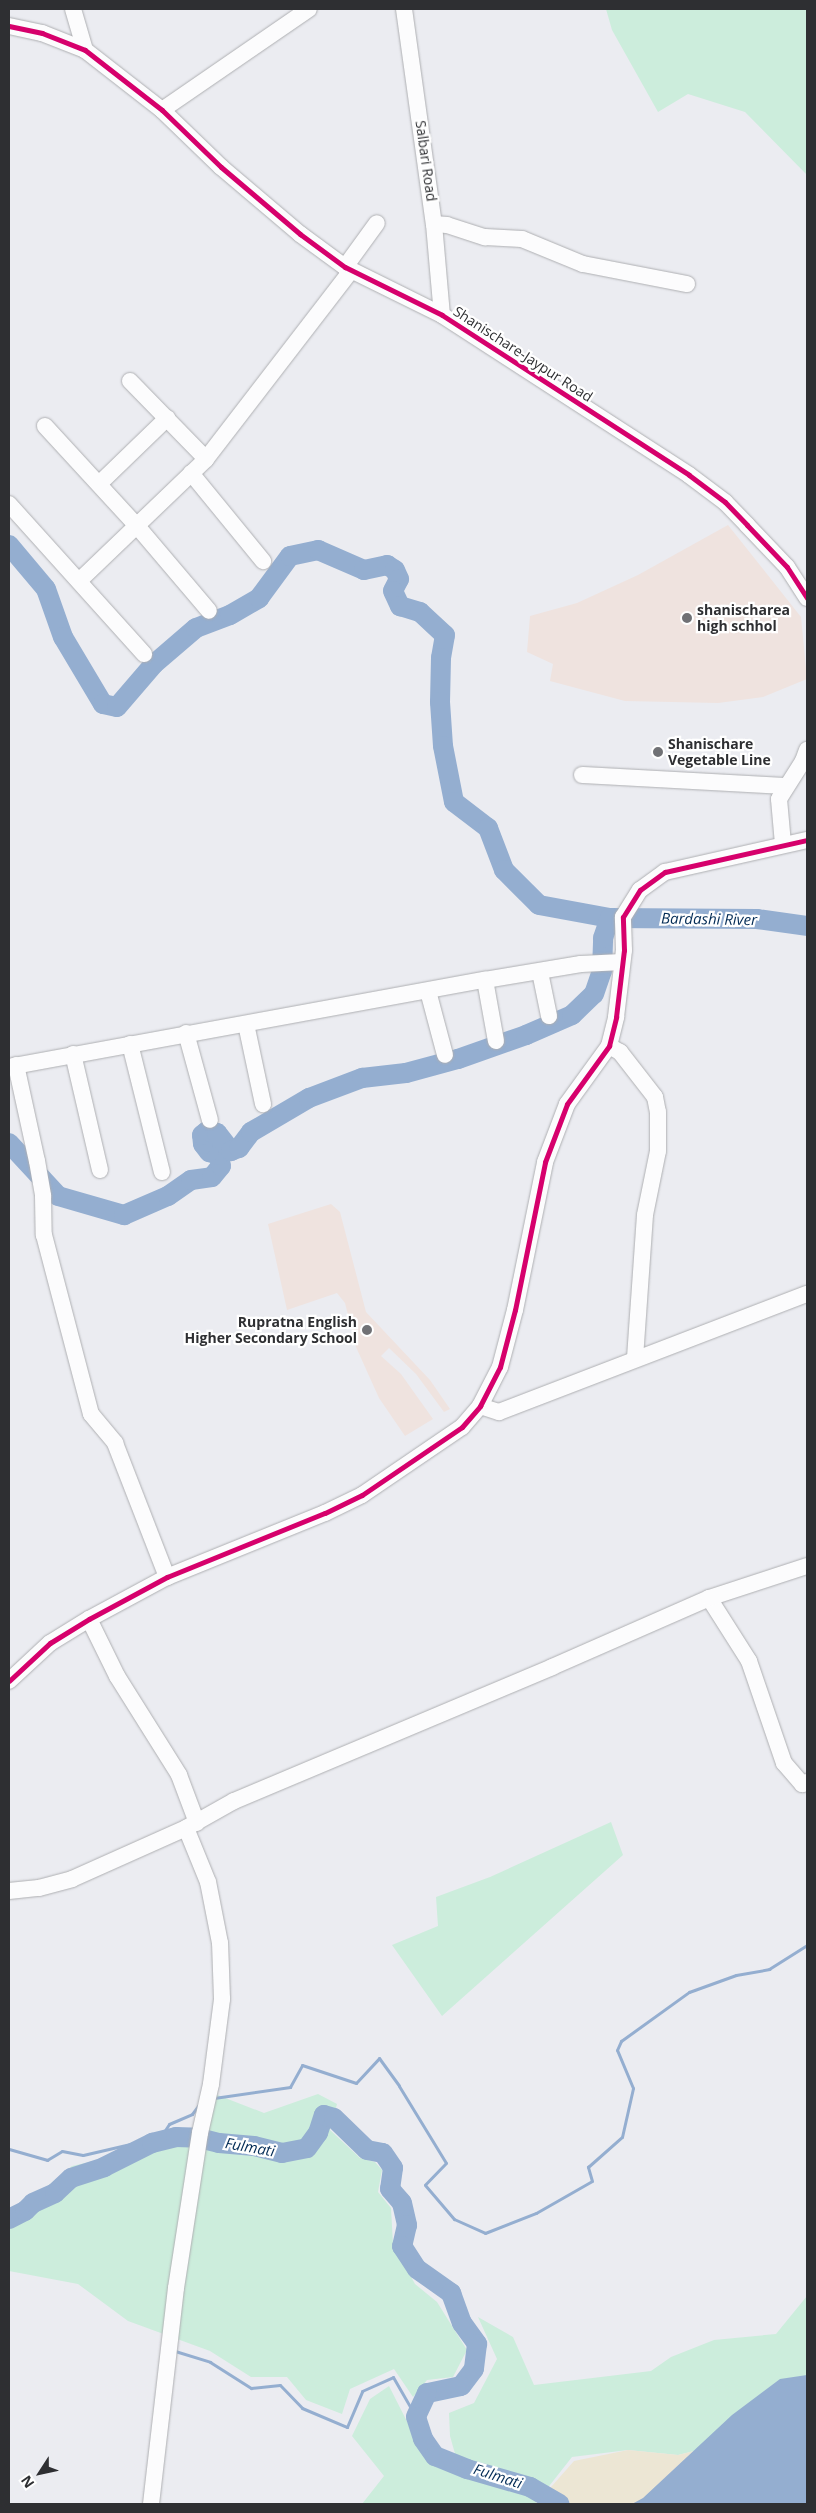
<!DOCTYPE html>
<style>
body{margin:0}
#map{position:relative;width:816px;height:2513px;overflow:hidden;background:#ebecf1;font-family:"Open Sans",sans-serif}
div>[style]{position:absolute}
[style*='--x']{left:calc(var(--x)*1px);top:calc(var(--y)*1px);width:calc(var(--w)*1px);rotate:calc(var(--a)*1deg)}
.education>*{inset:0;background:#efe3df}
.green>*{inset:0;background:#cceddc}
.sand>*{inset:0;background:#ece6d4}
.water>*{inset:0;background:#94aed0}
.stream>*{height:3px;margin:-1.5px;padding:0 1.5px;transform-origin:1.5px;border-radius:1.5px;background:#94aed0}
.river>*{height:20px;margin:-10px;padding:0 10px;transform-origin:10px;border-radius:10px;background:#94aed0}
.roads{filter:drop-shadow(0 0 1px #aeafb2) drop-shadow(0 0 1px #aeafb2)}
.minor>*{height:16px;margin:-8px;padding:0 8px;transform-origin:8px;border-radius:8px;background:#fcfcfd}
.cycleway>*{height:5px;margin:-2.5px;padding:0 2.5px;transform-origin:2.5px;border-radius:2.5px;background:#d6006c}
.dots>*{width:14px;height:14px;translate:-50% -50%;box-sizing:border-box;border:2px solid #fff;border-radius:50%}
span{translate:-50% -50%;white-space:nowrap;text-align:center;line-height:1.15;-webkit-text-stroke:4.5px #fff;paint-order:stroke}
.street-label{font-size:14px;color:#2e2f32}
.poi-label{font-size:14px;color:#2e2f32;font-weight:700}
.left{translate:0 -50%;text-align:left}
.right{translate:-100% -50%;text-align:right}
.water-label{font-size:15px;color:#022b55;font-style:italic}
.frame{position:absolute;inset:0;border:10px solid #2e2f32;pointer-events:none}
.north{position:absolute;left:15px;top:2448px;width:50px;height:50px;-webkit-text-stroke:4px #fff;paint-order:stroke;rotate:235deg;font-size:14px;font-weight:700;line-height:20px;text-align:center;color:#2e2f32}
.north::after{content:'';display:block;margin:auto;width:18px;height:22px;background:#2e2f32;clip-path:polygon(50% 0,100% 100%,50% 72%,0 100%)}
</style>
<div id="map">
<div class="education">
<div style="clip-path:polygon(728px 525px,801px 617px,807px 679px,763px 697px,718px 703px,625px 701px,550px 681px,553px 664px,527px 652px,530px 616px,577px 603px,638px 575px)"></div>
<div style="clip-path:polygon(331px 1204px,340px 1212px,366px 1312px,430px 1380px,450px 1409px,444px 1412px,416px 1374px,389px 1348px,381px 1356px,401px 1374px,433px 1419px,405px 1436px,379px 1398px,356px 1347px,345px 1303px,337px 1293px,287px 1310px,268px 1224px)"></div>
</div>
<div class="green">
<div style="clip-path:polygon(606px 9px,807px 9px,807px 175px,745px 112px,688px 94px,658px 112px,612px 30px)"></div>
<div style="clip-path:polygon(611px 1822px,623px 1855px,442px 2016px,392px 1945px,438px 1926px,436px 1897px,490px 1877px)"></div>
<div style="clip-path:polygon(215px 2094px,264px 2113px,318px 2094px,337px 2104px,330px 2130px,360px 2158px,375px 2162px,382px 2170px,378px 2192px,391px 2208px,393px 2244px,415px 2284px,437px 2302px,467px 2350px,453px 2377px,427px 2380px,413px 2397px,394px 2369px,350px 2389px,342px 2414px,306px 2400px,287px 2377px,251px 2377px,210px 2351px,128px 2321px,78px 2284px,9px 2271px,9px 2218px,72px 2166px,180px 2141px,196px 2144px)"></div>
<div style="clip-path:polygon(807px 2296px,807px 2417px,767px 2433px,678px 2455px,628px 2450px,572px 2457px,535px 2504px,362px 2504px,384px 2476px,352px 2436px,370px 2399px,389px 2386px,422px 2451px,434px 2466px,461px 2475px,450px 2436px,449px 2413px,474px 2403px,497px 2359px,478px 2317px,513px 2337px,534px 2385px,651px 2371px,671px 2357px,714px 2340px,776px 2334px)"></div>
</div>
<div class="sand">
<div style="clip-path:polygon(767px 2433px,807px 2504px,536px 2504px,574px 2461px,628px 2450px,678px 2455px)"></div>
</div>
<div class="water">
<div style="clip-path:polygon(807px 2375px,807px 2504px,632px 2504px,643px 2498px,732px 2415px,780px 2379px)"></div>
</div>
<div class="stream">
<div style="--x:214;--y:2098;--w:77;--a:-8.2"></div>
<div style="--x:290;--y:2087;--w:25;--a:-61"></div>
<div style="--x:302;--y:2065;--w:57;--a:18.4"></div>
<div style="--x:356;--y:2083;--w:34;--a:-47"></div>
<div style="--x:379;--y:2058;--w:34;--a:54"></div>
<div style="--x:399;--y:2086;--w:90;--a:58.6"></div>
<div style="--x:446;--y:2163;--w:30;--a:134"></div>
<div style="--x:425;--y:2185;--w:45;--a:49.5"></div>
<div style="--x:454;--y:2219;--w:34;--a:24"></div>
<div style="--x:485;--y:2233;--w:55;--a:-21.4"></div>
<div style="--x:536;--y:2213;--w:64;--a:-29.7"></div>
<div style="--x:592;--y:2181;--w:15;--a:-106"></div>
<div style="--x:588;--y:2167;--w:45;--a:-41.4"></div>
<div style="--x:622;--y:2137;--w:50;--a:-77.3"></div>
<div style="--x:633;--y:2088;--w:41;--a:-112.8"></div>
<div style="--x:617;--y:2050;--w:10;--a:-66"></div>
<div style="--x:621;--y:2041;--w:84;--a:-35.8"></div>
<div style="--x:689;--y:1992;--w:50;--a:-19.9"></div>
<div style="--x:736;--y:1975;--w:34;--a:-10"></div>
<div style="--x:769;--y:1969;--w:45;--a:-32.3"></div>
<div style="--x:9;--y:2149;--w:40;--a:16"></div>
<div style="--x:47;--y:2160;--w:17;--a:-31"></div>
<div style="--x:62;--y:2151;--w:21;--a:11"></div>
<div style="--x:83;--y:2155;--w:53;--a:-13"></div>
<div style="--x:135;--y:2143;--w:23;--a:-5"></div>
<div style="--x:158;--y:2141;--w:20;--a:-57"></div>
<div style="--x:169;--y:2124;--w:25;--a:-23"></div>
<div style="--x:192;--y:2114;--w:15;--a:-53"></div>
<div style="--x:175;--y:2351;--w:37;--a:17"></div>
<div style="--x:210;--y:2362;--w:49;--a:32.4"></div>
<div style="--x:251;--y:2388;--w:29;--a:-6"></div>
<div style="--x:280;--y:2385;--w:32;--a:46"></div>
<div style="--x:302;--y:2408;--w:49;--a:22.9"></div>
<div style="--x:347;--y:2427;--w:39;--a:-67"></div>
<div style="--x:362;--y:2391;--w:34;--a:-24"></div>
<div style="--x:393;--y:2377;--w:46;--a:60.1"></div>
</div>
<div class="river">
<div style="--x:9;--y:545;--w:57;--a:49.9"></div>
<div style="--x:46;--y:589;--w:51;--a:70.5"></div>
<div style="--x:63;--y:637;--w:78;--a:59.2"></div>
<div style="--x:103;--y:704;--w:14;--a:12"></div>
<div style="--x:117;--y:707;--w:57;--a:-49.3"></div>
<div style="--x:154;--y:664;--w:55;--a:-40.6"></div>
<div style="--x:196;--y:628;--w:36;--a:-21"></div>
<div style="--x:230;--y:615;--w:34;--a:-30"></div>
<div style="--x:259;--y:598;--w:52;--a:-53.6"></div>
<div style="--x:290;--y:556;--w:29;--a:-12"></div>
<div style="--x:318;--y:550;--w:50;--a:23.5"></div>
<div style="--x:364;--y:570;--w:24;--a:-12"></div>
<div style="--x:387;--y:565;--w:9;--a:32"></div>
<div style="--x:395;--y:570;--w:10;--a:66"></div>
<div style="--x:399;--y:579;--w:13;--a:117"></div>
<div style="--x:393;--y:591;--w:17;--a:65"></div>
<div style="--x:400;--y:606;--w:21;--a:17"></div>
<div style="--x:420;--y:612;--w:34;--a:43"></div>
<div style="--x:445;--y:635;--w:23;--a:100"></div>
<div style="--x:441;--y:658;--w:44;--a:91.3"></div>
<div style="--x:440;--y:702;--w:44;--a:86.1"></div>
<div style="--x:443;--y:746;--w:57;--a:78.9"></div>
<div style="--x:454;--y:802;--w:43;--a:37.4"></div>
<div style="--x:488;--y:828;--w:45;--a:69.1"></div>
<div style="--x:504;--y:870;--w:49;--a:45"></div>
<div style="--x:539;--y:905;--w:72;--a:10.4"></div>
<div style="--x:610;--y:918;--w:147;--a:0.4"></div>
<div style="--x:757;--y:919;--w:50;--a:8"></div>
<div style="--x:9;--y:1143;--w:72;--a:47.2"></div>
<div style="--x:58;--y:1196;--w:69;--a:16.1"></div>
<div style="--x:124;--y:1215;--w:48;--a:-23.4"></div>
<div style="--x:168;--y:1196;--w:28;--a:-35"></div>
<div style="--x:191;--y:1180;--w:21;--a:-8"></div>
<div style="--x:212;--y:1177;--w:14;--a:-51"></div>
<div style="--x:221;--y:1166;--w:11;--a:-100"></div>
<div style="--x:219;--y:1155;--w:10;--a:-163"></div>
<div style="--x:209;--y:1152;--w:10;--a:-127"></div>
<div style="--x:203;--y:1144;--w:9;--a:-96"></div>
<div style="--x:202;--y:1135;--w:6;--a:-39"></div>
<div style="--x:207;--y:1131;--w:10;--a:11"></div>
<div style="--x:217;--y:1133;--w:23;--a:52"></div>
<div style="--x:231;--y:1151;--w:9;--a:-21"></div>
<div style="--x:239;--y:1148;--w:20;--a:-53"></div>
<div style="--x:251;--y:1132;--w:67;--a:-30.4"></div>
<div style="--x:309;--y:1098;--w:57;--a:-20.7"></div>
<div style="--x:362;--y:1078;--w:44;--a:-6.5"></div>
<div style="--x:406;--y:1073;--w:54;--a:-15.1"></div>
<div style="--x:458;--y:1059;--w:72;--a:-19.4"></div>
<div style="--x:526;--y:1035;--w:50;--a:-23.5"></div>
<div style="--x:572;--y:1015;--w:30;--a:-44"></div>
<div style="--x:594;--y:994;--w:24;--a:-71"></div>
<div style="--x:602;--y:971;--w:33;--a:-88"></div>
<div style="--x:603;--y:938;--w:21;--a:-71"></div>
<div style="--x:9;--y:2219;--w:18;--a:-27"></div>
<div style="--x:25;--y:2211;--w:11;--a:-45"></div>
<div style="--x:33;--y:2203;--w:24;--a:-24"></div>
<div style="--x:55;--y:2193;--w:22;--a:-43"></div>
<div style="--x:71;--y:2178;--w:35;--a:-18"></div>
<div style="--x:104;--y:2167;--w:54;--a:-26.6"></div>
<div style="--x:152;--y:2143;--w:25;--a:-14"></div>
<div style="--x:176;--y:2137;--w:23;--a:2"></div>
<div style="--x:199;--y:2138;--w:21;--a:14"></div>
<div style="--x:219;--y:2143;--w:35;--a:5"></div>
<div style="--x:254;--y:2146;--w:29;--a:14"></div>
<div style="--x:282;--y:2153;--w:25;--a:-11"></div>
<div style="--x:307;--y:2148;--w:19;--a:-54"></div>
<div style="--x:318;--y:2133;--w:19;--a:-72"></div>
<div style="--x:324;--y:2115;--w:10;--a:17"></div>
<div style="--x:334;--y:2118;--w:46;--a:44.1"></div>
<div style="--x:367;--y:2150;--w:16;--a:11"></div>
<div style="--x:383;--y:2153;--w:18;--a:56"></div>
<div style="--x:393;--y:2168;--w:21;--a:98"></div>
<div style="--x:390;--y:2189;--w:18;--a:49"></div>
<div style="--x:402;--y:2203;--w:23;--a:77"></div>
<div style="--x:407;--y:2225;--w:22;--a:103"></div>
<div style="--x:402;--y:2246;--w:27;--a:57"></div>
<div style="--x:417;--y:2269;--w:42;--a:35.2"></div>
<div style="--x:451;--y:2293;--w:32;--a:70"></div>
<div style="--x:462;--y:2323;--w:26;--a:54"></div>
<div style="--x:477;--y:2344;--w:25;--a:97"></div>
<div style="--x:474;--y:2369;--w:21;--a:127"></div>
<div style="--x:461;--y:2386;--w:35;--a:168"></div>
<div style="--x:427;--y:2393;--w:26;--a:115"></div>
<div style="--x:416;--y:2417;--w:23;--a:72"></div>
<div style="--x:423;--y:2439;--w:21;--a:55"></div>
<div style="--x:435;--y:2456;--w:35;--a:22"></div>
<div style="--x:467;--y:2469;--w:66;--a:15.9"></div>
<div style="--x:530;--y:2487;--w:34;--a:30"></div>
</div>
<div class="roads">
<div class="minor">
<div style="--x:73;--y:9;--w:43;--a:73.7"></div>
<div style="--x:404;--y:9;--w:217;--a:82.1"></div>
<div style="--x:434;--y:224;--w:91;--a:85"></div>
<div style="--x:9;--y:26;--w:34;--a:12"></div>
<div style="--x:42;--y:33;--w:46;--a:21.6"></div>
<div style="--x:85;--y:50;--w:98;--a:37.9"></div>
<div style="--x:162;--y:110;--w:82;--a:44"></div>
<div style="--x:221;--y:167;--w:104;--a:40.3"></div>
<div style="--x:300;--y:234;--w:56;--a:36.3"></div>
<div style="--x:345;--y:267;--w:108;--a:26.3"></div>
<div style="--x:442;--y:315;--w:294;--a:32.9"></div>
<div style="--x:689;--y:475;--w:45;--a:36.9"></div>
<div style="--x:725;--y:502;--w:32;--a:46"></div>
<div style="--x:747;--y:525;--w:58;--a:46.4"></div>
<div style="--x:787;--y:567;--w:37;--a:57"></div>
<div style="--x:162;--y:110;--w:178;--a:-34.5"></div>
<div style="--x:434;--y:224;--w:13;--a:4"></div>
<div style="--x:447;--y:225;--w:40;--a:18"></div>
<div style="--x:485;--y:237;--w:37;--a:3"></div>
<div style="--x:522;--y:239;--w:66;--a:22.3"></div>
<div style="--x:583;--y:264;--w:106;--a:10.9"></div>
<div style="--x:345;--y:267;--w:54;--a:-54"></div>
<div style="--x:130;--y:381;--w:109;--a:45.7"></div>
<div style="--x:45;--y:426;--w:136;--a:47.4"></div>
<div style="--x:137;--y:526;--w:111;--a:49.7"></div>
<div style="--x:191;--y:473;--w:114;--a:50.7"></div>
<div style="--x:99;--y:484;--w:95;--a:-44.1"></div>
<div style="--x:9;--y:504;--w:202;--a:48"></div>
<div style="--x:79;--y:581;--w:176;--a:-43.8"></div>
<div style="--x:206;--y:459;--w:237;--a:-52.4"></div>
<div style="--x:582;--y:775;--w:204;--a:3.1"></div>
<div style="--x:783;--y:844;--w:45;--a:-95.1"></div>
<div style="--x:779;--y:799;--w:45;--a:-57.7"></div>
<div style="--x:803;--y:761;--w:12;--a:-70"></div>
<div style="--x:540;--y:972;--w:45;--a:78.4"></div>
<div style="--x:485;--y:980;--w:62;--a:79.8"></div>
<div style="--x:428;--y:991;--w:66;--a:75.1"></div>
<div style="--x:246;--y:1024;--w:82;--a:78"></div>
<div style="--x:186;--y:1033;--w:90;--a:74.6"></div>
<div style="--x:130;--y:1044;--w:132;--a:76"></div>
<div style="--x:609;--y:1046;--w:13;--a:29"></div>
<div style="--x:620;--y:1052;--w:57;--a:52.1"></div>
<div style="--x:655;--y:1097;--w:15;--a:79"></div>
<div style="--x:658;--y:1112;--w:39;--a:90"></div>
<div style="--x:658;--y:1151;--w:65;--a:101.5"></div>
<div style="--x:645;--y:1215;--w:144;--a:94"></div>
<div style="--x:73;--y:1054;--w:119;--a:76.9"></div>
<div style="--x:16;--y:1065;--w:98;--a:77.7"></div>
<div style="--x:37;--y:1161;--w:36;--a:80"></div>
<div style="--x:43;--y:1196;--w:39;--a:89"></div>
<div style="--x:44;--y:1235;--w:185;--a:75.3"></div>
<div style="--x:91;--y:1414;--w:38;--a:50"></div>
<div style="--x:115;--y:1443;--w:144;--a:68.8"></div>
<div style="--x:9;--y:1067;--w:484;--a:-10.4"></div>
<div style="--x:485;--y:980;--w:97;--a:-9.5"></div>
<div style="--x:581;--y:964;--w:41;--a:-2.8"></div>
<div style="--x:480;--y:1406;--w:20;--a:18"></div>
<div style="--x:499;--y:1412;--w:330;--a:-21"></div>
<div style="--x:709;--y:1598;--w:75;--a:57.6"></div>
<div style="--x:749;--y:1661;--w:108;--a:71.1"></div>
<div style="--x:784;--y:1763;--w:28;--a:49"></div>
<div style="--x:802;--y:1784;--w:5;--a:-22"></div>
<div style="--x:89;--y:1619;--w:64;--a:63.8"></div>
<div style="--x:117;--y:1676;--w:117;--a:57.9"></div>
<div style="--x:179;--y:1775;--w:51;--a:69.4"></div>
<div style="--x:9;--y:1681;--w:56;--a:-42.8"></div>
<div style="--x:50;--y:1643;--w:46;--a:-31.6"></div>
<div style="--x:89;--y:1619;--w:89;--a:-28.3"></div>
<div style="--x:167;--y:1577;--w:170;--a:-22.1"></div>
<div style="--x:325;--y:1513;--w:41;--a:-25.9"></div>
<div style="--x:362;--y:1495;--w:121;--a:-34.2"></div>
<div style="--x:462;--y:1427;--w:28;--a:-49"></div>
<div style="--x:480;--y:1406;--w:44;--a:-62.9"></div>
<div style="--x:500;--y:1367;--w:59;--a:-75.3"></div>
<div style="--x:515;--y:1310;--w:151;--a:-78.5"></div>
<div style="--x:545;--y:1162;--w:62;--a:-69.2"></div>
<div style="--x:567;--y:1104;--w:72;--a:-54.1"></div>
<div style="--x:609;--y:1046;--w:30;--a:-76"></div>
<div style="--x:616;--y:1017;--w:67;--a:-83.2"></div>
<div style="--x:624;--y:950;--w:33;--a:-92"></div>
<div style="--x:623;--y:917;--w:32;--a:-58"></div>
<div style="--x:640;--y:890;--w:31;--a:-36"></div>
<div style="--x:665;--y:872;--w:146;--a:-12.7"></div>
<div style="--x:9;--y:1891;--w:30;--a:-6"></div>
<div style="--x:39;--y:1888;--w:34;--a:-15"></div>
<div style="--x:72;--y:1879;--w:125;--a:-24.1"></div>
<div style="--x:186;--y:1828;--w:55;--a:-29.4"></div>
<div style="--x:234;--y:1801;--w:345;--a:-22.8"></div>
<div style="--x:552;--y:1667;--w:171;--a:-23.7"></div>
<div style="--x:709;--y:1598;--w:103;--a:-18.1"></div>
<div style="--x:151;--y:2504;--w:217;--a:-83.4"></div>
<div style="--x:176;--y:2288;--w:157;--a:-81.2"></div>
<div style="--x:200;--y:2133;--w:50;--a:-77.3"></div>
<div style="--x:211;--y:2084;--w:86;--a:-82.6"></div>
<div style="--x:222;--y:1999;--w:56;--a:-92"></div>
<div style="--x:220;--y:1943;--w:62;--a:-101.1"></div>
<div style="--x:208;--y:1882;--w:58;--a:-112.2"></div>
</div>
</div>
<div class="cycleway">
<div style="--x:9;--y:26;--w:34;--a:12"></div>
<div style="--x:42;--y:33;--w:46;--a:21.6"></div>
<div style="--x:85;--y:50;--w:98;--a:37.9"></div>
<div style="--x:162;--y:110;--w:82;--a:44"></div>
<div style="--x:221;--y:167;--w:104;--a:40.3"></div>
<div style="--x:300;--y:234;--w:56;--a:36.3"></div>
<div style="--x:345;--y:267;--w:108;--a:26.3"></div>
<div style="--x:442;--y:315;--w:294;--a:32.9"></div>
<div style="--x:689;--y:475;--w:45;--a:36.9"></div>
<div style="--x:725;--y:502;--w:32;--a:46"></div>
<div style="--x:747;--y:525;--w:58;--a:46.4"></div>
<div style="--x:787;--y:567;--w:37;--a:57"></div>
<div style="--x:9;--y:1681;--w:56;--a:-42.8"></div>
<div style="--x:50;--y:1643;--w:46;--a:-31.6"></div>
<div style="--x:89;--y:1619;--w:89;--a:-28.3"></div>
<div style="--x:167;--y:1577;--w:170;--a:-22.1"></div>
<div style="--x:325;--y:1513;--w:41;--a:-25.9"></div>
<div style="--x:362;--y:1495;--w:121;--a:-34.2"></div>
<div style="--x:462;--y:1427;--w:28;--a:-49"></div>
<div style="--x:480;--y:1406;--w:44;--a:-62.9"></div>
<div style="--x:500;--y:1367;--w:59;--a:-75.3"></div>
<div style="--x:515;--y:1310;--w:151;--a:-78.5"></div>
<div style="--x:545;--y:1162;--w:62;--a:-69.2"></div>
<div style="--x:567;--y:1104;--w:72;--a:-54.1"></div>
<div style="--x:609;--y:1046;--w:30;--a:-76"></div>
<div style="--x:616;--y:1017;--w:67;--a:-83.2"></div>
<div style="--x:624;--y:950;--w:33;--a:-92"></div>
<div style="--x:623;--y:917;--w:32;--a:-58"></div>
<div style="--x:640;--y:890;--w:31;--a:-36"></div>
<div style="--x:665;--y:872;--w:146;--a:-12.7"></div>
</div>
<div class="dots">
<div style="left:687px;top:618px;background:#707175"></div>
<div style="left:658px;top:752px;background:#707175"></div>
<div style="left:367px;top:1330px;background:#707175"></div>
</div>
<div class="street-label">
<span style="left:426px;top:161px;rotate:82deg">Salbari Road</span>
<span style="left:523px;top:354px;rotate:33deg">Shanischare-Jaypur Road</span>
</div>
<div class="poi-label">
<span class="left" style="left:697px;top:618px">shanischarea<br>high schhol</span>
<span class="left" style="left:668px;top:752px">Shanischare<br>Vegetable Line</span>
<span class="right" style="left:357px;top:1330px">Rupratna English<br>Higher Secondary School</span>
</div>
<div class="water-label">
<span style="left:709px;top:919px;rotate:1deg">Bardashi River</span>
<span style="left:250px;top:2147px;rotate:10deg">Fulmati</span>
<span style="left:498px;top:2476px;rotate:18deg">Fulmati</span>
</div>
<div class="frame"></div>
<div class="north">N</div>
</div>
